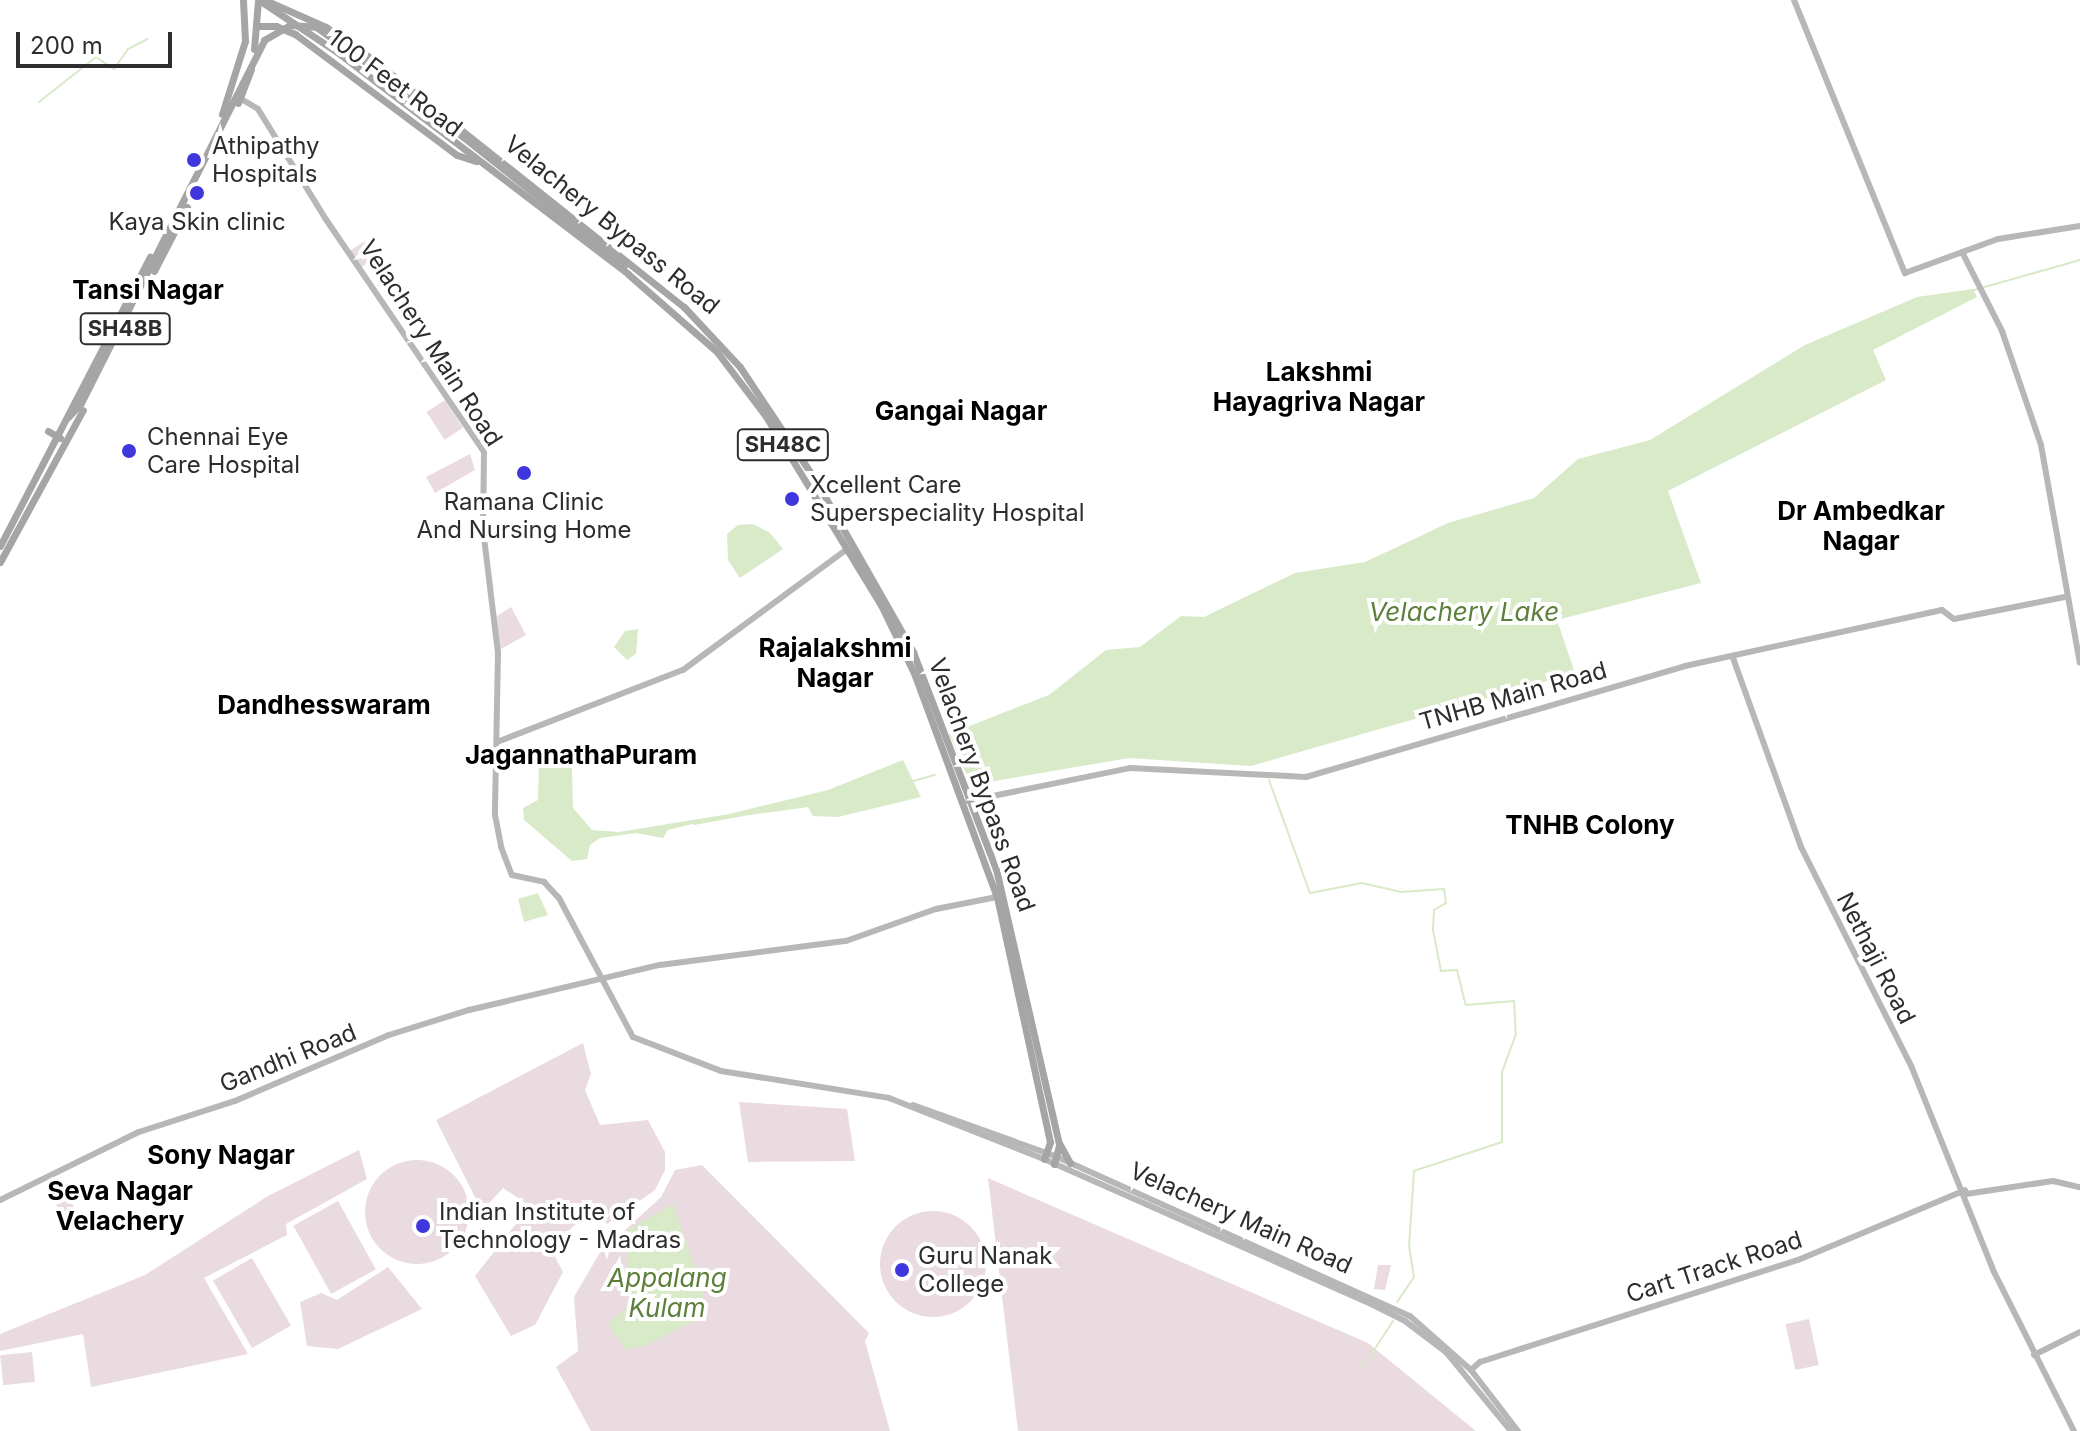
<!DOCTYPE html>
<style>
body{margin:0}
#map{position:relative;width:2080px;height:1431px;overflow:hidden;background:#fff;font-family:Inter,sans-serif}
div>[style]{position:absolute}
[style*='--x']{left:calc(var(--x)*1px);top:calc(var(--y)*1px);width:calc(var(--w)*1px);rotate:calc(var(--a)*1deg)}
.green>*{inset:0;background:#eadbe1;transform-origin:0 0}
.round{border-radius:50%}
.water>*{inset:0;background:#d8eac8}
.stream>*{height:2px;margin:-1px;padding:0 1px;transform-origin:1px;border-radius:1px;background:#d8eac8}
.secondary>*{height:6px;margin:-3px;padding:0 3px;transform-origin:3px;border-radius:3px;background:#b7b7b7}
.primary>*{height:7px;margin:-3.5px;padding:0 3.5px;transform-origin:3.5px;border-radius:3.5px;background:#a5a5a5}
.dots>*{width:22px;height:22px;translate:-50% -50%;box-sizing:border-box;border:4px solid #fff;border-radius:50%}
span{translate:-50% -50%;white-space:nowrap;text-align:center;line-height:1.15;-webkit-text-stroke:8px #fff;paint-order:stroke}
.shield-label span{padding:2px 6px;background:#fff;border:2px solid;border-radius:6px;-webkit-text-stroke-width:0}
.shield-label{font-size:22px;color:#2d2d2d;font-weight:700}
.street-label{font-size:24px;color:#2d2d2d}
.poi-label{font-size:24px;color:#2d2d2d}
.left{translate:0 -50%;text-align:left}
.neighbourhood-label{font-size:26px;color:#000;font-weight:700}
.water-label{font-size:26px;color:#5c7f3a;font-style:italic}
.scale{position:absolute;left:16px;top:32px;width:156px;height:36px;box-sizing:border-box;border:4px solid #2d2d2d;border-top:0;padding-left:10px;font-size:24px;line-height:28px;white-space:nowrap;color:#2d2d2d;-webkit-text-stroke:6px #fff;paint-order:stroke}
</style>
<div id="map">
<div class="green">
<div style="left:365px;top:241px;width:20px;height:18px;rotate:57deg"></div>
<div style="left:445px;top:400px;width:33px;height:22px;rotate:57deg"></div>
<div style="clip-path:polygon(470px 454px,475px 470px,435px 493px,426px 477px)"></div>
<div style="clip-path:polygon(511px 607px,526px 635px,499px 650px,497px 616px)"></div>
<div style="clip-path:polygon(583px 1043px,591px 1074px,585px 1090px,600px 1125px,648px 1120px,665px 1152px,665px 1170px,655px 1190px,607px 1224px,593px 1209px,550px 1247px,563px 1272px,535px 1325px,511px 1336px,475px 1276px,530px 1206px,503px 1188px,482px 1211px,436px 1120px)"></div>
<div style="clip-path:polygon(739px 1102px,847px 1109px,855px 1161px,748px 1162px)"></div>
<div style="clip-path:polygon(359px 1150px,367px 1179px,286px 1224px,287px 1235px,204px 1278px,248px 1354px,91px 1387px,83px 1334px,0 1351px,0 1334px,145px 1275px,268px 1196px)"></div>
<div class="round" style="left:365px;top:1160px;width:104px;height:104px"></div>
<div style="clip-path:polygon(702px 1165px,869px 1333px,865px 1341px,890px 1431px,591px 1431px,556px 1367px,578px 1351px,574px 1297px,599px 1254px,661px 1197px,675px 1170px)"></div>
<div style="left:61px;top:1177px;width:33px;height:15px;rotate:67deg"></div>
<div style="clip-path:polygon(988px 1178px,1368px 1343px,1476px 1431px,1018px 1431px)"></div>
<div style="left:338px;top:1201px;width:78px;height:51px;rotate:61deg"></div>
<div class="round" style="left:880px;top:1211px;width:106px;height:106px"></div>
<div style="left:252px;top:1258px;width:78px;height:45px;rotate:60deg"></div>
<div style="clip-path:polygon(1378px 1265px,1391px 1265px,1385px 1290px,1374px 1289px)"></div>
<div style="clip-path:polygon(388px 1267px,422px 1309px,338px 1349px,307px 1346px,300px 1302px,321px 1293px,337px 1300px)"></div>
<div style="left:1809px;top:1319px;width:47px;height:24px;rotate:78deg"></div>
<div style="left:32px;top:1352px;width:30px;height:32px;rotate:84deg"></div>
</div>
<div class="water">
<div style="clip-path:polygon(1973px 289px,1977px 297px,1873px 350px,1886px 380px,1668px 491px,1701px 583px,1557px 620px,1575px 673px,1251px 766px,1129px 758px,971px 785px,949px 734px,1049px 695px,1106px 650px,1140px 647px,1181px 616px,1204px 617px,1295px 573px,1365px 562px,1448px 523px,1534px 498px,1578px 459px,1650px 440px,1805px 345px,1917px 297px)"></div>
<div style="clip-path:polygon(753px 524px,770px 533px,783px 549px,740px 578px,728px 560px,727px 534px,738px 525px)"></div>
<div style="clip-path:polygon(638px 629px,636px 654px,627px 660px,614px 647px,625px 631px)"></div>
<div style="clip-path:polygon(547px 752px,562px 752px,572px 767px,573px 808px,592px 830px,619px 832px,729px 814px,828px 790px,903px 760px,921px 797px,838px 817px,813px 816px,808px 807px,700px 822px,668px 830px,663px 838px,636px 833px,600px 838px,590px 845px,587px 859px,572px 861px,524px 820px,523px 808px,538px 800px,539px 760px)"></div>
<div style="clip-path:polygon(538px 893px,548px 915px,524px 922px,518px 899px)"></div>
<div style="clip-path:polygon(673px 1204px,702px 1288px,704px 1316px,646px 1346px,625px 1350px,608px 1323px,630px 1305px,626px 1231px)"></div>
</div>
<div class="stream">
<div style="--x:39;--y:102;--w:73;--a:-38.3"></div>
<div style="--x:96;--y:57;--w:22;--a:34"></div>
<div style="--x:114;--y:69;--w:24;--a:-55"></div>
<div style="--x:128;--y:49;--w:22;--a:-27"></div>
<div style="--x:1974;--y:290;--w:110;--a:-15.8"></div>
<div style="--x:1269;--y:780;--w:120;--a:70.1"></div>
<div style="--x:1310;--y:893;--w:53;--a:-10.9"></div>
<div style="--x:1362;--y:883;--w:39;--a:13"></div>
<div style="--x:1400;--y:892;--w:44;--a:-3.9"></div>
<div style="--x:1444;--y:889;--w:14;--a:82"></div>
<div style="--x:1446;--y:903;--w:14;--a:150"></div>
<div style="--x:1434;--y:910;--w:20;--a:93"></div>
<div style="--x:1433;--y:930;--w:42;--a:79"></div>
<div style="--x:1441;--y:971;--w:16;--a:-4"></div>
<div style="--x:1457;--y:970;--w:36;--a:76"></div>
<div style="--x:1466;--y:1005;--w:48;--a:-4.8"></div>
<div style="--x:1514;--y:1001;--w:33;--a:87"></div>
<div style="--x:1516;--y:1034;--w:40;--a:110.2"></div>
<div style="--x:1502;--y:1072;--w:70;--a:90"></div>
<div style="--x:1502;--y:1142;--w:93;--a:161.8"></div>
<div style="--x:1414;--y:1171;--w:75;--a:93.8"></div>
<div style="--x:1409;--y:1246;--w:31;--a:81"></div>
<div style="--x:1414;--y:1277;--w:30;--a:124"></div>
<div style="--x:910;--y:782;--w:26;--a:-16"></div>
<div style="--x:694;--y:824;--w:50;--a:-10.4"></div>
<div style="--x:1363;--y:1367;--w:55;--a:-56.9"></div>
</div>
<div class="secondary">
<div style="--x:1794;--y:0;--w:295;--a:67.9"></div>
<div style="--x:1905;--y:273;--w:99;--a:-20.1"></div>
<div style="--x:1998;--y:239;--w:83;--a:-9"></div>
<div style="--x:238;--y:97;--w:23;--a:31"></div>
<div style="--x:258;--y:109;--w:128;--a:58.4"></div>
<div style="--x:325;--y:218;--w:283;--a:55.8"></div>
<div style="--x:484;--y:452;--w:77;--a:90.7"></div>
<div style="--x:483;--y:529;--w:125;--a:83.1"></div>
<div style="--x:498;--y:653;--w:162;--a:91.1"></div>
<div style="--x:495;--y:815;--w:33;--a:79"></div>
<div style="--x:501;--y:847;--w:30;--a:69"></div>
<div style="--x:512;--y:875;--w:33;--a:12"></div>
<div style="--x:544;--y:882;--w:22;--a:47"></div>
<div style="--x:559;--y:898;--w:157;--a:62"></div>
<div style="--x:633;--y:1037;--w:94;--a:21.1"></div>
<div style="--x:721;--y:1071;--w:170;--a:9.1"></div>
<div style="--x:889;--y:1098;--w:167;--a:21.5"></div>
<div style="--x:1044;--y:1159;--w:351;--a:23.9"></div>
<div style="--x:1365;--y:1301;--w:45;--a:26.6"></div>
<div style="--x:1405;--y:1321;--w:51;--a:37.1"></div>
<div style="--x:1446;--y:1352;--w:102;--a:50.6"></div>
<div style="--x:1962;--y:252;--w:89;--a:63.1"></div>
<div style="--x:2002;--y:331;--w:120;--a:71.1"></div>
<div style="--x:2041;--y:445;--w:221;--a:79.9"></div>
<div style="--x:1733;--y:658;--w:201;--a:70.2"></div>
<div style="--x:1801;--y:847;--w:247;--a:63.3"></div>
<div style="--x:1912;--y:1068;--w:220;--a:68.1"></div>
<div style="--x:1994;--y:1272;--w:178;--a:63.3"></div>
<div style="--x:497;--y:742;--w:199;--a:-21.2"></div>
<div style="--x:683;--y:670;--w:202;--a:-36.4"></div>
<div style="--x:968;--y:801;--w:165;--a:-11.5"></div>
<div style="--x:1130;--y:768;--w:176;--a:2.9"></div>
<div style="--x:1306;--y:777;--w:395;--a:-16.3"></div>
<div style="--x:1685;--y:666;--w:263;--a:-12.3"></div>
<div style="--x:1942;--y:610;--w:15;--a:37"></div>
<div style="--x:1954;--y:619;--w:113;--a:-11.2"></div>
<div style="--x:913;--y:1105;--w:151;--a:19.8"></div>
<div style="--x:1055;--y:1156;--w:389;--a:24.3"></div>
<div style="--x:1410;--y:1316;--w:81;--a:41.5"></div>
<div style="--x:1471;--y:1370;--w:77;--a:52.4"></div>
<div style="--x:1966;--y:1194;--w:88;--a:-8.5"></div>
<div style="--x:2053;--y:1181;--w:28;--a:13"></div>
<div style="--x:0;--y:1200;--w:155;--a:-26.1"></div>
<div style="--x:139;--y:1132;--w:101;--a:-17.9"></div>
<div style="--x:235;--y:1101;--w:168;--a:-23.2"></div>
<div style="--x:389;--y:1035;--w:84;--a:-17.4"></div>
<div style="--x:469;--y:1010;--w:196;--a:-13.3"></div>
<div style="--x:660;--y:965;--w:188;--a:-7.4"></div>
<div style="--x:846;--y:941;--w:96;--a:-19.6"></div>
<div style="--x:936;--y:909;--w:62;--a:-11.1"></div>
<div style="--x:2034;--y:1355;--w:51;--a:-26.6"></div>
<div style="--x:1471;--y:1370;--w:12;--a:-42"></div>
<div style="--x:1480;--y:1362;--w:334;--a:-17.8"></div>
<div style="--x:1798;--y:1260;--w:181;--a:-22.7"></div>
</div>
<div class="primary">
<div style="--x:259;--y:0;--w:94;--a:33.7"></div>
<div style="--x:337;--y:52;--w:366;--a:37.3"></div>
<div style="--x:628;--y:274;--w:118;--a:41.2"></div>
<div style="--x:717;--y:352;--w:79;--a:52.7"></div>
<div style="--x:765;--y:415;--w:223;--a:58.6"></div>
<div style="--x:881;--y:605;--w:76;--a:64.1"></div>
<div style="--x:914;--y:673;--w:239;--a:69.7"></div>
<div style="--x:997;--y:897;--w:251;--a:77.8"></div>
<div style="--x:1050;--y:1142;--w:18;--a:109"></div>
<div style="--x:265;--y:0;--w:67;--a:23.9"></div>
<div style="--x:326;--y:27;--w:56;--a:34.8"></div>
<div style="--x:372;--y:59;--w:399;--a:38.5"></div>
<div style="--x:684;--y:307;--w:82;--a:47"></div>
<div style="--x:740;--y:367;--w:137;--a:56.3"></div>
<div style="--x:816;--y:481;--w:197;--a:60.4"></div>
<div style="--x:913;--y:652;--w:232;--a:69.1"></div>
<div style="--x:996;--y:869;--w:281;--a:77.1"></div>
<div style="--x:1059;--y:1143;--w:23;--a:61"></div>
<div style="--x:258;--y:26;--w:18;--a:0"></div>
<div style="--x:276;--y:26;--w:21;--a:23"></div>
<div style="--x:295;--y:34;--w:202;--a:36.8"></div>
<div style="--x:457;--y:155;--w:20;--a:18"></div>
<div style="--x:254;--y:49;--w:49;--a:-85.3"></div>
<div style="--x:399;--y:86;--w:288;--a:38.5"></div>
<div style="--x:238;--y:103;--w:36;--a:-69"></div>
<div style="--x:222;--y:114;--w:77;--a:-72.5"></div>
<div style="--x:245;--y:41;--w:41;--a:-92.8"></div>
<div style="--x:154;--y:271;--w:72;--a:-62.7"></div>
<div style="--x:68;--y:417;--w:19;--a:-47"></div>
<div style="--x:81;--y:403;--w:407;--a:-63.2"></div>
<div style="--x:264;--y:40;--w:30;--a:-30"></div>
<div style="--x:290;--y:25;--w:26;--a:4"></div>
<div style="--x:316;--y:27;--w:90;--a:35.5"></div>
<div style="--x:48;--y:431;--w:14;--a:30"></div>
<div style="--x:0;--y:546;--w:326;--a:-62.6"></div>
<div style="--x:0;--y:562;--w:173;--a:-61.4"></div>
<div style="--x:1054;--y:1164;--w:20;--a:-75"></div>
</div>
<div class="dots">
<div style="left:194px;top:160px;background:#3f36de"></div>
<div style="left:197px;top:193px;background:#3f36de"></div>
<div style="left:129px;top:451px;background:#3f36de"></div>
<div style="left:524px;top:473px;background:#3f36de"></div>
<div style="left:792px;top:499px;background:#3f36de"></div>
<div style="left:423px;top:1226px;background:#3f36de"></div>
<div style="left:902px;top:1270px;background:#3f36de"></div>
</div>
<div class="shield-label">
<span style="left:125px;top:329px">SH48B</span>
<span style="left:783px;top:445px">SH48C</span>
</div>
<div class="street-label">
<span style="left:395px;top:83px;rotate:37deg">100 Feet Road</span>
<span style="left:612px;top:225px;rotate:39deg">Velachery Bypass Road</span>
<span style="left:431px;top:343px;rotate:57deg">Velachery Main Road</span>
<span style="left:1513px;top:696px;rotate:-16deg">TNHB Main Road</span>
<span style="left:982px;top:785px;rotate:70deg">Velachery Bypass Road</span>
<span style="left:1876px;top:958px;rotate:63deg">Nethaji Road</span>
<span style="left:288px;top:1058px;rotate:-22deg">Gandhi Road</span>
<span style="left:1241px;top:1218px;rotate:24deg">Velachery Main Road</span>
<span style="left:1714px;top:1267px;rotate:-18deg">Cart Track Road</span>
</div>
<div class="poi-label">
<span class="left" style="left:212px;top:160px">Athipathy<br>Hospitals</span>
<span style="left:197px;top:222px">Kaya Skin clinic</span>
<span class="left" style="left:147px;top:451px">Chennai Eye<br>Care Hospital</span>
<span class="left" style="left:810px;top:499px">Xcellent Care<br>Superspeciality Hospital</span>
<span style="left:524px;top:516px">Ramana Clinic<br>And Nursing Home</span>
<span class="left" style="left:439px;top:1226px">Indian Institute of<br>Technology - Madras</span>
<span class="left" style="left:918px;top:1270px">Guru Nanak<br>College</span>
</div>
<div class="neighbourhood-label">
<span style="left:148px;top:290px">Tansi Nagar</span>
<span style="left:1319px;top:387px">Lakshmi<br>Hayagriva Nagar</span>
<span style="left:961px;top:411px">Gangai Nagar</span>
<span style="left:1861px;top:526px">Dr Ambedkar<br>Nagar</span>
<span style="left:835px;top:663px">Rajalakshmi<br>Nagar</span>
<span style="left:324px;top:705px">Dandhesswaram</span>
<span style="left:581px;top:755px">JagannathaPuram</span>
<span style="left:1590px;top:825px">TNHB Colony</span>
<span style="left:221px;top:1155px">Sony Nagar</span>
<span style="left:120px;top:1206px">Seva Nagar<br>Velachery</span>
</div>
<div class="water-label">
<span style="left:1464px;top:612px">Velachery Lake</span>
<span style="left:667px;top:1293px">Appalang<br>Kulam</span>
</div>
<div class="scale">200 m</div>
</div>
